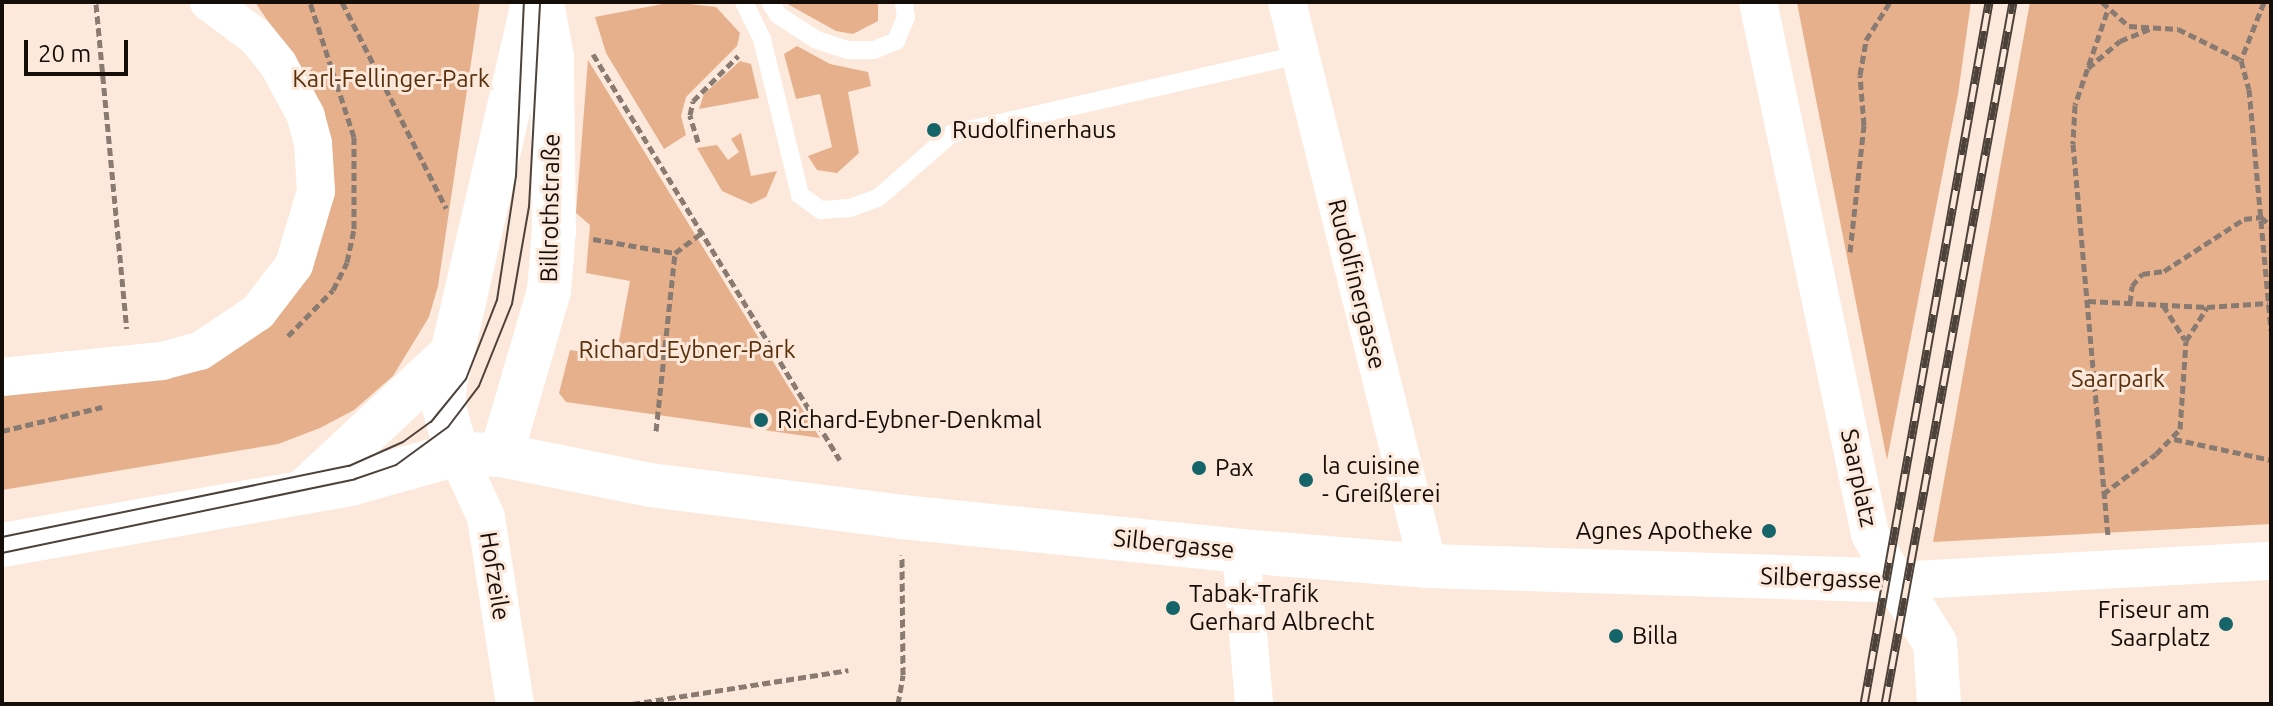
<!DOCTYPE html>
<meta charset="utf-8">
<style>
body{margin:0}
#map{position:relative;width:2273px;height:706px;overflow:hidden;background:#fde9db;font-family:Ubuntu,sans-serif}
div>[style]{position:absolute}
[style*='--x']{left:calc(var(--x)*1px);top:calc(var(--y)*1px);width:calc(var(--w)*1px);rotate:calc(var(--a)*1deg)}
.green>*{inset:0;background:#e5b08b}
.path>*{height:5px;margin-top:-2.5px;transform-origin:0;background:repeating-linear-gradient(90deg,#897b71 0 8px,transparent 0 12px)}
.service>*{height:18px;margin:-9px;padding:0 9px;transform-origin:9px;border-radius:9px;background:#fff}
.minor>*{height:38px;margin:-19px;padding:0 19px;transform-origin:19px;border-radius:19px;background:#fff}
.secondary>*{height:44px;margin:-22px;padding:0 22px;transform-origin:22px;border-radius:22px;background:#fff}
.tram>*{height:2px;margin:-1px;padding:0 1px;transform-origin:1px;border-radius:1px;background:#4d423a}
.rail>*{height:9px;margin-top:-4.5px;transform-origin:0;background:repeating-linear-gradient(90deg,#fde9db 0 18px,#4d423a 0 36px);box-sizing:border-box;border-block:2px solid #4d423a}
.dots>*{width:22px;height:22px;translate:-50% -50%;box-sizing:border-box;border:4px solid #fde9db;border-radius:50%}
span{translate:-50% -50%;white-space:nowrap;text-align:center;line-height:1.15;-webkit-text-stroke:6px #fde9db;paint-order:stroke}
.park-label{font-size:24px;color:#5a300d}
.poi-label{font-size:24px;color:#150d07}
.left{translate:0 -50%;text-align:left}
.right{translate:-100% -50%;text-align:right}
.street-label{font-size:24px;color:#150d07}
.frame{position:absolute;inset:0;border:4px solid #150d07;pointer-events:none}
.scale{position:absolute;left:24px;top:40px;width:104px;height:36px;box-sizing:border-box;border:4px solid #150d07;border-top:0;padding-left:10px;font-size:24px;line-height:28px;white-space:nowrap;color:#150d07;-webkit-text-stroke:6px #fde9db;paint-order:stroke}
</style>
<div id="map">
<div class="green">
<div style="clip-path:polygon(255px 2px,480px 2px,438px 286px,429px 317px,393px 376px,354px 410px,320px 428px,278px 444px,2px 490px,2px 393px,154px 378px,313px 260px,299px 67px)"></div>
<div style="clip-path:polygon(673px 2px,716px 7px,740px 33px,737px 46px,686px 97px,681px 116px,686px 135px,664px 149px,606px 53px,595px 17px)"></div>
<div style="clip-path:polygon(784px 2px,878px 2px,878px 21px,853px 34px,836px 31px)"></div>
<div style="clip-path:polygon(1971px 2px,1958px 94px,1887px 460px,1797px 3px)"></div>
<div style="clip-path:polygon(2030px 2px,2271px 2px,2271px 524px,1933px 542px)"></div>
<div style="clip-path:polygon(797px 46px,830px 64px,868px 72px,871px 86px,848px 92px,859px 153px,837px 173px,817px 170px,808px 156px,832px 147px,820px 94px,796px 99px,784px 54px)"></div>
<div style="clip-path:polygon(588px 60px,820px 438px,566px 402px,559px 393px,570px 350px,616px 357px,630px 281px,586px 273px,590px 225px,576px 213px)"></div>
<div style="clip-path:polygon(740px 61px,751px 64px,759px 98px,699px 109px,704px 94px)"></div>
<div style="clip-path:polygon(741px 133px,751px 176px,777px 171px,766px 197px,751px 204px,722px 191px,697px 148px,717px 145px,728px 160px,739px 152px,731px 139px)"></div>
</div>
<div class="path">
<div style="--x:342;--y:2;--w:231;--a:63.2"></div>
<div style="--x:2102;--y:2;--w:36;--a:42"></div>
<div style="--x:2129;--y:26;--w:49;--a:3.5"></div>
<div style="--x:2178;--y:29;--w:70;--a:26.2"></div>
<div style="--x:2264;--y:2;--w:62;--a:111.6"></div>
<div style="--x:2241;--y:60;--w:30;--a:75"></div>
<div style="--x:2249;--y:89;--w:242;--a:84.8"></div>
<div style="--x:96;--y:4;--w:326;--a:84.6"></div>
<div style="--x:2107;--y:12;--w:98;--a:109"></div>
<div style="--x:2075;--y:105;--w:39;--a:93"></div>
<div style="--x:2073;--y:144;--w:394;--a:84.9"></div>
<div style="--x:593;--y:54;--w:475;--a:58.7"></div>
<div style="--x:2088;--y:68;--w:42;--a:-40.2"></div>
<div style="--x:2120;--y:41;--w:32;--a:-22"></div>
<div style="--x:698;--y:142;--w:28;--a:-107"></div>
<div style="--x:690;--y:115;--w:14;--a:-78"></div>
<div style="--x:693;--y:101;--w:64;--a:-45"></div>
<div style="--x:593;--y:239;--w:83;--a:9.7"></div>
<div style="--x:1850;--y:252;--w:128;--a:-83.7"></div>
<div style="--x:1864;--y:125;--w:50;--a:-94.6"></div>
<div style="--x:1860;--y:75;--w:36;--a:-80"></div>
<div style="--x:1866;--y:40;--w:45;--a:-57.7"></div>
<div style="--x:2088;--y:301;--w:119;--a:2.9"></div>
<div style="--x:2207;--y:307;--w:61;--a:-3.8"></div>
<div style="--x:2130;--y:303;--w:17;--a:-83"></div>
<div style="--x:2132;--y:286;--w:16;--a:-50"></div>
<div style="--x:2142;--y:274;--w:22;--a:-8"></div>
<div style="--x:2164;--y:271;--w:95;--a:-33"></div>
<div style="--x:2244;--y:219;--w:17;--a:-7"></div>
<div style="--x:2261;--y:217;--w:13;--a:42"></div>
<div style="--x:2163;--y:305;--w:41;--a:57.8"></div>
<div style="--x:288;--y:336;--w:64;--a:-45.6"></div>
<div style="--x:333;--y:290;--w:31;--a:-63"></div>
<div style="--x:347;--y:262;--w:34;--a:-78"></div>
<div style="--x:354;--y:229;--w:92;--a:-90"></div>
<div style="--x:354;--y:137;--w:142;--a:-108.1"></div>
<div style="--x:2;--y:431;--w:103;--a:-13.5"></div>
<div style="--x:656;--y:431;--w:179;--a:-83.9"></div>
<div style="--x:675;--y:253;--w:36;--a:-37"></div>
<div style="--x:2174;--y:439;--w:99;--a:12.2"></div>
<div style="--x:2103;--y:494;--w:66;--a:-37"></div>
<div style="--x:2156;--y:454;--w:35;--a:-46"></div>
<div style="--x:2180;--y:429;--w:88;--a:-86.1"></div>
<div style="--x:2186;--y:341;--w:40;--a:-58"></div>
<div style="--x:632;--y:704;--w:219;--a:-8.9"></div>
<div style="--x:898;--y:704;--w:29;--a:-80"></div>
<div style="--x:903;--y:675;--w:120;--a:-90.5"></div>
</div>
<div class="service">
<div style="--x:744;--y:2;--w:41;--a:64.1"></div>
<div style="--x:762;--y:39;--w:161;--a:76.3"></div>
<div style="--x:800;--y:195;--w:26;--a:36"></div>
<div style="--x:821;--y:210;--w:29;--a:-4"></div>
<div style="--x:850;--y:208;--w:30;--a:-20"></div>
<div style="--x:878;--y:198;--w:97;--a:-41.2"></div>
<div style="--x:951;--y:134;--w:358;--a:-12.8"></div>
<div style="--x:770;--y:2;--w:15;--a:58"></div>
<div style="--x:778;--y:15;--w:46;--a:32.7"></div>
<div style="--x:817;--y:40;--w:33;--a:18"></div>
<div style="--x:848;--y:50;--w:26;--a:0"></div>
<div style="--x:874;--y:50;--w:24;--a:-22"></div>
<div style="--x:896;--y:41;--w:26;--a:-67"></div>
<div style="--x:906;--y:17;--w:15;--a:-98"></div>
</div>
<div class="minor">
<div style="--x:1287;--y:2;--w:581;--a:75.96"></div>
<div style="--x:1758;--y:2;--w:544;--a:78.11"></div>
<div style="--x:1870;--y:534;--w:54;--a:61"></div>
<div style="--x:1896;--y:581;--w:376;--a:-3.1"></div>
<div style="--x:2;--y:377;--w:161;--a:-5.7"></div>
<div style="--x:162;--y:361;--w:39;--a:-15"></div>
<div style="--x:200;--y:351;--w:70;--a:-33.9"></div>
<div style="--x:258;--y:312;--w:59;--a:-52.5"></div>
<div style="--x:294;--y:265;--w:77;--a:-73.4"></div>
<div style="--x:316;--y:191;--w:48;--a:-93.6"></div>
<div style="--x:313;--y:143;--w:28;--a:-105"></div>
<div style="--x:306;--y:116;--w:59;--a:-118.3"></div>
<div style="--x:278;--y:64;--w:35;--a:-129"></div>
<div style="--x:256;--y:37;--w:59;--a:-143.3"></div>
<div style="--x:457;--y:454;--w:69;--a:65.3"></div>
<div style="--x:486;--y:517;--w:189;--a:81.2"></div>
<div style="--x:1241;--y:551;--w:154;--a:85.1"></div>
</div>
<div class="secondary">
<div style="--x:457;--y:454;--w:49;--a:-105.5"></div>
<div style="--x:444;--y:407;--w:23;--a:-88"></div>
<div style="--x:445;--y:384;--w:392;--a:-77"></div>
<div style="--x:501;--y:455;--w:171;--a:-73.7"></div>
<div style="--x:549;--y:291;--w:61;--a:-85.3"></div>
<div style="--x:554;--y:230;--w:173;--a:-90.7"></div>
<div style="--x:552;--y:57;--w:56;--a:-100.3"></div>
<div style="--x:304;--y:491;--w:200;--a:-43"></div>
<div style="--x:2;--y:545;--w:353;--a:-9.9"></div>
<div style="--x:350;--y:484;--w:111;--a:-15.7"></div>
<div style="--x:457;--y:454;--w:44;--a:1.3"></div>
<div style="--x:501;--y:455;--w:152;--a:11.4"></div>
<div style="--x:650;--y:485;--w:254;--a:7.2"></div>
<div style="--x:902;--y:517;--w:341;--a:5.7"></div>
<div style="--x:1241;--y:551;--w:188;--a:4.6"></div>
<div style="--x:1428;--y:566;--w:468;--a:1.8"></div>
<div style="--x:1896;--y:581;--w:73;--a:57.8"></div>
<div style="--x:1935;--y:643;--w:61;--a:86.2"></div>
</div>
<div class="tram">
<div style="--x:2;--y:537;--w:354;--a:-11.6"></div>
<div style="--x:349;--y:466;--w:59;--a:-24"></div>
<div style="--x:403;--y:442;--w:34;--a:-36"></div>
<div style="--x:431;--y:422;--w:55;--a:-50.9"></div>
<div style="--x:466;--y:379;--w:85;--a:-68.6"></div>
<div style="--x:497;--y:300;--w:125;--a:-81.3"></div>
<div style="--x:516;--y:176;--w:174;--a:-87.4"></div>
<div style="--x:2;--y:553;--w:361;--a:-11.8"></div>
<div style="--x:355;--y:479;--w:43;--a:-18.9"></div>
<div style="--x:396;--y:465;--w:64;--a:-36.2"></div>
<div style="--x:448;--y:427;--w:51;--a:-52.9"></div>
<div style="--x:479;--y:386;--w:88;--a:-68.1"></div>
<div style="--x:512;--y:304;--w:98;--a:-80.1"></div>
<div style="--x:529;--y:207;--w:205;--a:-86.9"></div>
</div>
<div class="rail">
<div style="--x:1864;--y:704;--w:713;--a:-79.9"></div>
<div style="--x:1885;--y:704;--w:714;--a:-79.67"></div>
</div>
<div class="dots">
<div style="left:934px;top:130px;background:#156469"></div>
<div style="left:761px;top:420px;background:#156469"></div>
<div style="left:1199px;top:468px;background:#156469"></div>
<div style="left:1306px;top:480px;background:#156469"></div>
<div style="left:1769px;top:531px;background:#156469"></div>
<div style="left:1173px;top:608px;background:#156469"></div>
<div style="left:2226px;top:624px;background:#156469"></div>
<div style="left:1616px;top:636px;background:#156469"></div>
</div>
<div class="park-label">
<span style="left:391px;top:79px">Karl-Fellinger-Park</span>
<span style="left:687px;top:350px">Richard-Eybner-Park</span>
<span style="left:2118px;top:379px">Saarpark</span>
</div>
<div class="poi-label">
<span class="left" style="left:952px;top:130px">Rudolfinerhaus</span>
<span class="left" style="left:777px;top:420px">Richard-Eybner-Denkmal</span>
<span class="left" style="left:1322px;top:480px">la cuisine<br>- Greißlerei</span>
<span class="left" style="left:1215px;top:468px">Pax</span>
<span class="right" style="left:1753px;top:531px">Agnes Apotheke</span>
<span class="left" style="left:1189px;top:608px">Tabak-Trafik<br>Gerhard Albrecht</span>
<span class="right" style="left:2210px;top:624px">Friseur am<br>Saarplatz</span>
<span class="left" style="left:1632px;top:636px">Billa</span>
</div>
<div class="street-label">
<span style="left:550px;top:208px;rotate:-89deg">Billrothstraße</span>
<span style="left:1357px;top:284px;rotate:76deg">Rudolfinergasse</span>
<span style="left:1859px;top:478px;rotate:78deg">Saarplatz</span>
<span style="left:1174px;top:544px;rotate:6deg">Silbergasse</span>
<span style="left:495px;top:576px;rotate:81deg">Hofzeile</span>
<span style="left:1821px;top:578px;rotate:2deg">Silbergasse</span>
</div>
<div class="frame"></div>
<div class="scale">20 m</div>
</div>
